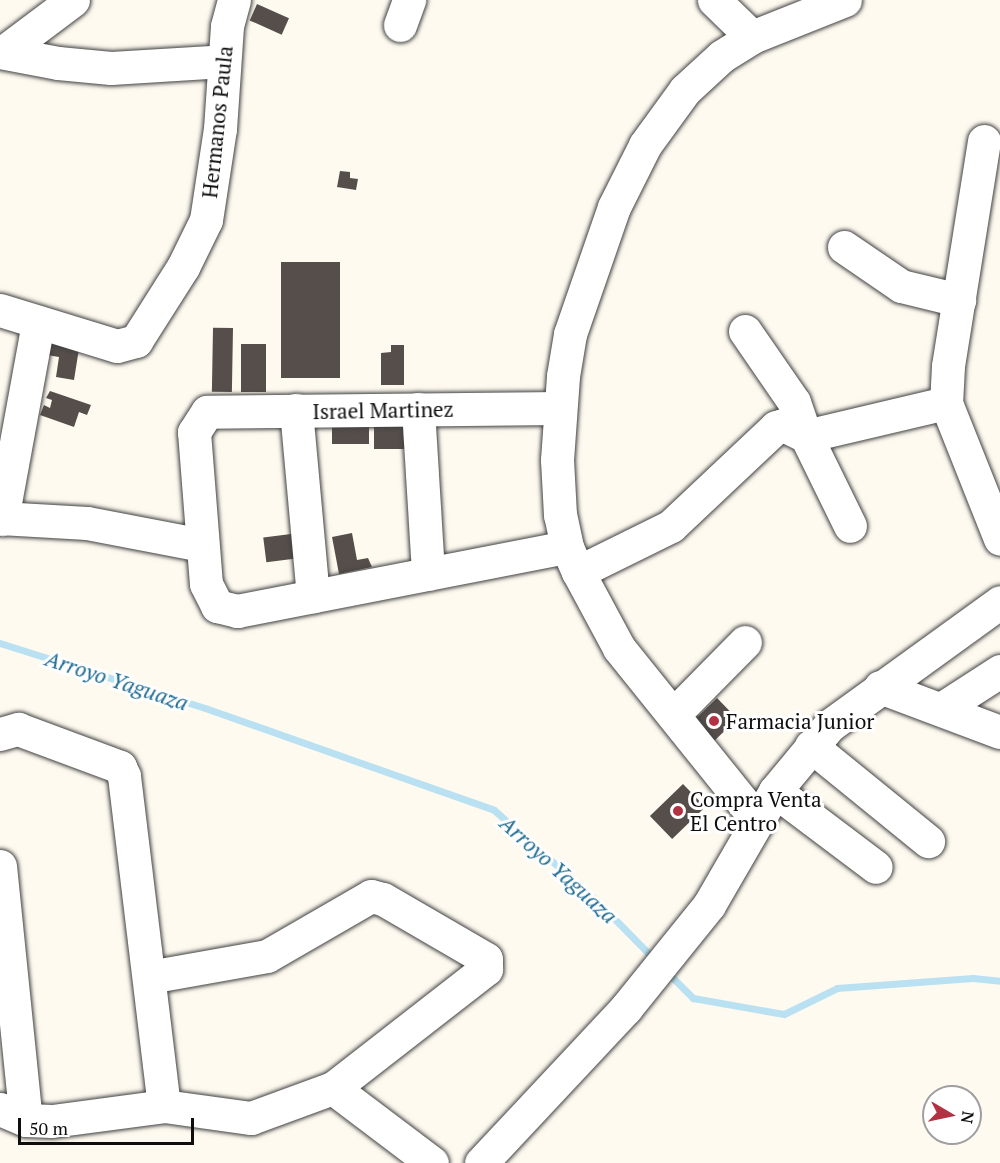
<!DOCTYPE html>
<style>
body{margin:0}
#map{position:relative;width:1000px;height:1163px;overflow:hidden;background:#fefaf0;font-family:"PT Serif",serif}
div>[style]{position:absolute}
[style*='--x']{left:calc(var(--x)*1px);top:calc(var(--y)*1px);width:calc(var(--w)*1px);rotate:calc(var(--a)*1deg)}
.stream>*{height:7px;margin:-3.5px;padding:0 3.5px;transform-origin:3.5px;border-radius:3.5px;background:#b9e1f1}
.building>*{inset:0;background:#554e4b;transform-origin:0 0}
.roads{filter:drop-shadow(0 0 2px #414141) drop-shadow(0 0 2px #414141)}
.minor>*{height:33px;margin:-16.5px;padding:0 16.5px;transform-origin:16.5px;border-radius:16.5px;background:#fff}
.dots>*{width:16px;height:16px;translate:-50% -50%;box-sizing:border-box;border:3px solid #fff;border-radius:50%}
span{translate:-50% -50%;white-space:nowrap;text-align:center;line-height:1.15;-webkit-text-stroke:6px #fff;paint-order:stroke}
.street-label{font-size:21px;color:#0e0e0e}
.poi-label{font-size:21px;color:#0e0e0e}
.left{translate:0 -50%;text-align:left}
.water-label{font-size:22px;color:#226d95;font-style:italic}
.north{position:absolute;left:922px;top:1085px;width:60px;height:60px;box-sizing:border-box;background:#fff;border:2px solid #9f9f9f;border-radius:50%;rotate:99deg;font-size:16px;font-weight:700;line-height:24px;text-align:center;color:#0e0e0e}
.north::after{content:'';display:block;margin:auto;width:21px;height:27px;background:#b23243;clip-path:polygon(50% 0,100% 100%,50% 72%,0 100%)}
.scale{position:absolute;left:18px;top:1118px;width:176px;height:27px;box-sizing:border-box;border:3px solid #0e0e0e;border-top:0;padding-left:8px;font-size:18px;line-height:21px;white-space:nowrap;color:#0e0e0e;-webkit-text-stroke:4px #fff;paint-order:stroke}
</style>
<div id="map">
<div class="stream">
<div style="--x:0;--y:643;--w:215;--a:17.6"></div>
<div style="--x:205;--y:708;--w:306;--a:19.4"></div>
<div style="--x:494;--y:810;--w:136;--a:41.4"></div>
<div style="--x:596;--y:900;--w:84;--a:45.5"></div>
<div style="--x:667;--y:972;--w:37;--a:45"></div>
<div style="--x:693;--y:998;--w:92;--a:10"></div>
<div style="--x:784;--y:1014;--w:59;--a:-26.1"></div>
<div style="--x:837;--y:988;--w:136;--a:-4.2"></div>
<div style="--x:973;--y:978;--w:27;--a:6"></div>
</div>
<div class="building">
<div style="left:257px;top:4px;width:35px;height:18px;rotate:24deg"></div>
<div style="clip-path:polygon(340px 171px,350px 172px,350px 178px,358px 179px,356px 190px,337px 187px)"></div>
<div style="left:281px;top:262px;width:59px;height:116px"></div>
<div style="left:233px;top:328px;width:64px;height:20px;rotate:91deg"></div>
<div style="clip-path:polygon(51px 332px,81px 336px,74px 380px,56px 377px,59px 357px,47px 355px)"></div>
<div style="left:241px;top:344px;width:25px;height:48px"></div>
<div style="clip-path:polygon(391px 345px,404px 345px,404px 385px,381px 385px,381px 353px,391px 352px)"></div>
<div style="clip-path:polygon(50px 391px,91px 405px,87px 415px,79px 412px,74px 427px,40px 415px,44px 405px,50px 408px,52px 400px,46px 398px)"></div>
<div style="left:332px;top:415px;width:37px;height:29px"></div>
<div style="left:374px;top:424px;width:41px;height:25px"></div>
<div style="left:299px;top:533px;width:25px;height:36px;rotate:83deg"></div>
<div style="clip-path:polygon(352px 533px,357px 560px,368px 558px,372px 567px,339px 574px,332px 537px)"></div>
<div style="left:717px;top:698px;width:29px;height:37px;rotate:46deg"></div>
<div style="left:683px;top:784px;width:32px;height:46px;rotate:46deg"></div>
</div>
<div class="roads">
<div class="minor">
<div style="--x:714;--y:0;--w:53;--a:44.2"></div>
<div style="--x:400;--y:25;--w:27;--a:-70"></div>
<div style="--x:5;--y:51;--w:85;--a:-36.9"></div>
<div style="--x:0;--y:52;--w:59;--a:10.7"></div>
<div style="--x:58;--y:63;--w:53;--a:5.4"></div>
<div style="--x:111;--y:68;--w:113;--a:-3.5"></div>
<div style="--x:984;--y:141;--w:228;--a:99.1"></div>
<div style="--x:948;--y:366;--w:37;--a:93"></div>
<div style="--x:946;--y:403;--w:146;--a:68.3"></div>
<div style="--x:844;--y:247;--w:69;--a:34.4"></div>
<div style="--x:901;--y:286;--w:60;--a:13.6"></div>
<div style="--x:0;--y:310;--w:122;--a:17.1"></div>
<div style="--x:117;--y:346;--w:20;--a:-15"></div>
<div style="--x:136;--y:341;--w:88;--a:-57.6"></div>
<div style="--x:183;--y:267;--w:52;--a:-63.9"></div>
<div style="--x:206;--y:220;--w:92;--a:-81.3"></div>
<div style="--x:220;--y:129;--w:103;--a:-86.1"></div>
<div style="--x:227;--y:26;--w:27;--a:-75"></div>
<div style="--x:745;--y:331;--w:86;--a:55.4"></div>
<div style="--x:794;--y:402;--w:36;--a:71"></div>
<div style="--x:806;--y:436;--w:100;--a:63.9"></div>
<div style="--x:560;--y:408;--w:353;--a:179.4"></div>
<div style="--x:207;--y:412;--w:24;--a:123"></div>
<div style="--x:194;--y:432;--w:152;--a:85.5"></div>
<div style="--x:206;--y:584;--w:25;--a:63"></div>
<div style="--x:217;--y:606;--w:21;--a:14"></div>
<div style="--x:237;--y:611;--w:336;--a:-11"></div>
<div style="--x:418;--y:409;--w:165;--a:86.5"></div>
<div style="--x:296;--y:410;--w:187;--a:84.8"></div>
<div style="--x:0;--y:518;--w:87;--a:3.3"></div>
<div style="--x:87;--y:523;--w:117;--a:10.8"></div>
<div style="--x:2;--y:519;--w:200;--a:-79.6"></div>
<div style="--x:578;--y:572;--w:104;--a:-26.3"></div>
<div style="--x:671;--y:526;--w:144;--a:-43.3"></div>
<div style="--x:776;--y:427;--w:7;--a:-16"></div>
<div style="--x:783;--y:425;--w:25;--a:26"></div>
<div style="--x:806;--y:436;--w:144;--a:-13.3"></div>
<div style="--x:880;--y:687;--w:128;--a:20.6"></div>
<div style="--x:941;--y:709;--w:70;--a:-32.8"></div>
<div style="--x:674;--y:714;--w:101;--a:-45.4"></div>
<div style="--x:0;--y:734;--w:19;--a:-16"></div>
<div style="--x:18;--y:729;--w:109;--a:20.4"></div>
<div style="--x:120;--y:767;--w:10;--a:66"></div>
<div style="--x:124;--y:776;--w:332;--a:83.1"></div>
<div style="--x:811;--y:746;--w:151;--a:39.1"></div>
<div style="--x:775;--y:791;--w:126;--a:37"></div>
<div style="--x:758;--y:821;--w:222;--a:-128.8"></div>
<div style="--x:619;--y:648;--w:86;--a:-118.3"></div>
<div style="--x:578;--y:572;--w:27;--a:-114"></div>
<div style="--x:567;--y:547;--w:33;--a:-102"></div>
<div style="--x:560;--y:515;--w:55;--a:-93.1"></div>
<div style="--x:557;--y:460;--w:84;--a:-85.9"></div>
<div style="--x:563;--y:376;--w:43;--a:-80.5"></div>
<div style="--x:570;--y:334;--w:134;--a:-70.9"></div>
<div style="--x:614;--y:207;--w:69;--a:-63.4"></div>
<div style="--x:645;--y:145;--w:68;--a:-54"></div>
<div style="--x:685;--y:90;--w:50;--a:-42.6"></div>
<div style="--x:722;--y:56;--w:36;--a:-32"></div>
<div style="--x:752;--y:37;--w:100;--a:-21.7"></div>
<div style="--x:0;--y:866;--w:255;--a:84.2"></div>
<div style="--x:149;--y:977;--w:120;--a:-10.1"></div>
<div style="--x:267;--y:956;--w:120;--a:-30"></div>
<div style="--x:371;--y:896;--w:12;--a:14"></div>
<div style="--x:383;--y:899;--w:119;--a:30.2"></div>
<div style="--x:486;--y:959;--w:10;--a:90"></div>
<div style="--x:486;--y:969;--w:194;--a:142.1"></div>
<div style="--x:0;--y:1109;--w:28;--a:23"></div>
<div style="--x:26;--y:1120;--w:26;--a:2"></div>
<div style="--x:52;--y:1121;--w:113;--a:-7.6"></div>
<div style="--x:164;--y:1106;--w:88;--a:7.9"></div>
<div style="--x:251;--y:1118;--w:87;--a:-20.1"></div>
<div style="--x:333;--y:1088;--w:124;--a:37.1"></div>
<div style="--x:481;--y:1163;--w:212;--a:-46.9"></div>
<div style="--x:626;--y:1008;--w:132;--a:-51.1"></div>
<div style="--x:709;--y:905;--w:132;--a:-59.9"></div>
<div style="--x:775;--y:791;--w:85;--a:-50.3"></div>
<div style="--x:829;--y:726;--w:211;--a:-35.9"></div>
</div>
</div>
<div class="dots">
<div style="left:714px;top:721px;background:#b23243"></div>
<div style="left:678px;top:811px;background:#b23243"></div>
</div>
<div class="street-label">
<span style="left:217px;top:122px;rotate:-84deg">Hermanos Paula</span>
<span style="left:383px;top:410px;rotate:-1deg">Israel Martinez</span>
</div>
<div class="poi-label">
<span class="left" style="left:726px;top:721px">Farmacia Junior</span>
<span class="left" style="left:690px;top:811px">Compra Venta<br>El Centro</span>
</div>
<div class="water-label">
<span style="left:117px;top:680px;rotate:18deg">Arroyo Yaguaza</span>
<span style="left:559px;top:869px;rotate:42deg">Arroyo Yaguaza</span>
</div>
<div class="north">N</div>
<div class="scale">50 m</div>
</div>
